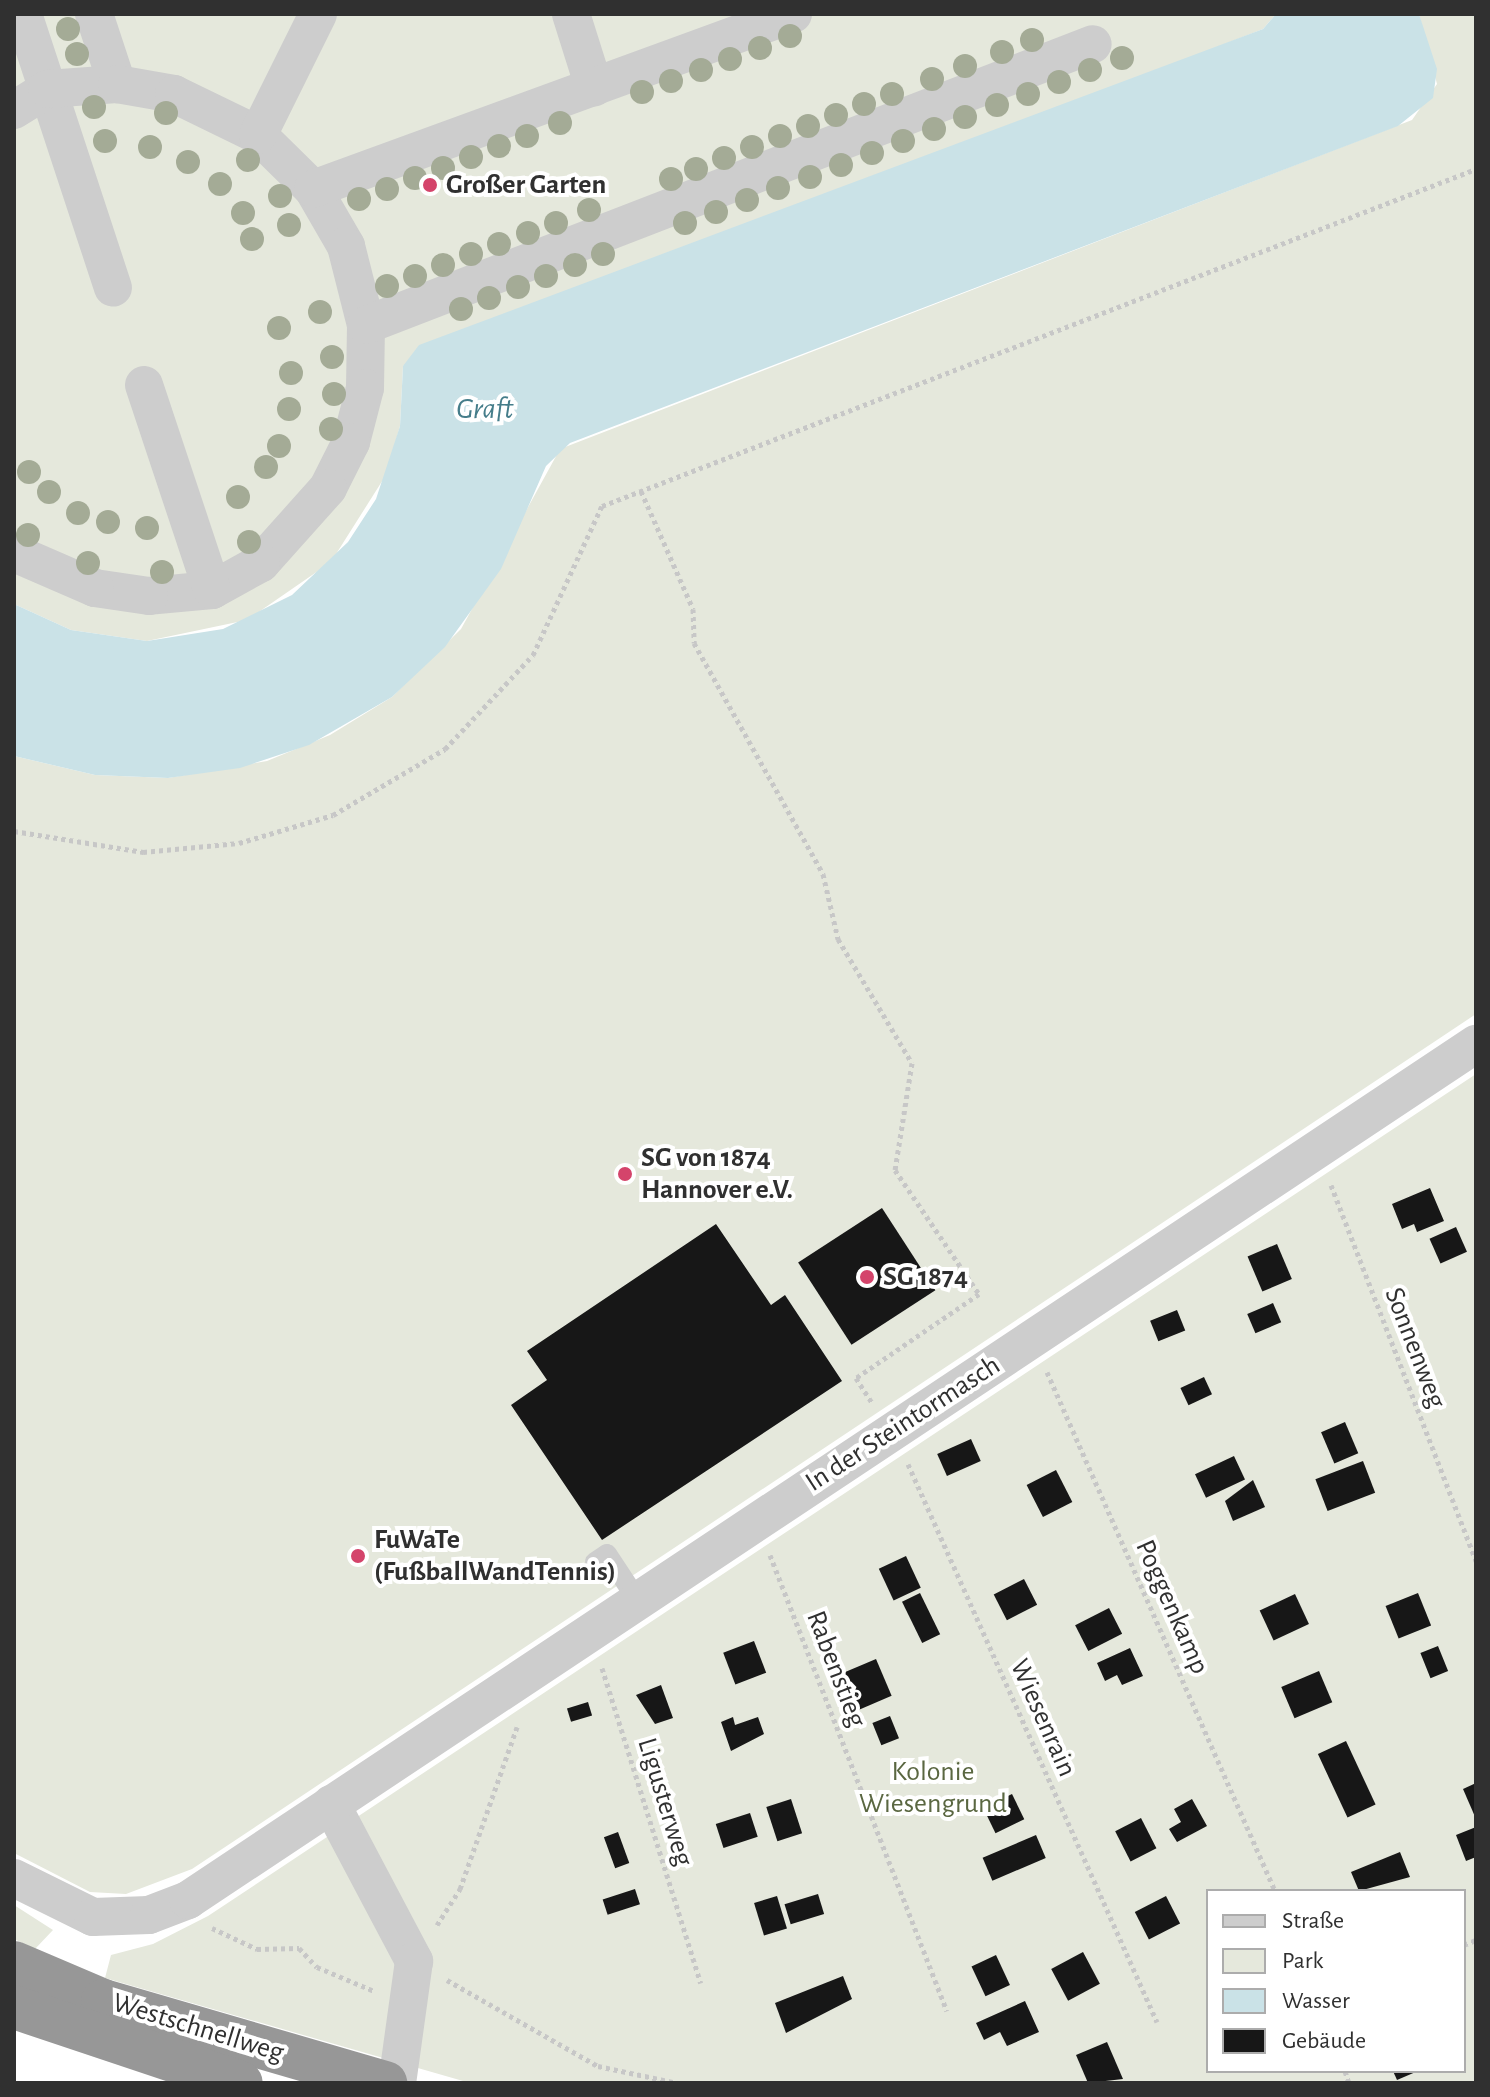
<!DOCTYPE html>
<meta charset="utf-8">
<style>
body{margin:0}
#map{position:relative;width:1490px;height:2097px;overflow:hidden;background:#fff;font-family:"Alegreya Sans",sans-serif}
div>[style]{position:absolute}
[style*='--x']{left:calc(var(--x)*1px);top:calc(var(--y)*1px);width:calc(var(--w)*1px);rotate:calc(var(--a)*1deg)}
.green>*{inset:0;background:#e5e8dc}
.water>*{inset:0;background:#cae2e7}
.building>*{inset:0;background:#171717;transform-origin:0 0}
.path>*{height:5px;margin-top:-2.5px;transform-origin:0;background:repeating-linear-gradient(90deg,#c7c7c7 0 4px,transparent 0 8px)}
.lane>*{height:20px;margin:-10px;padding:0 10px;transform-origin:10px;border-radius:10px;background:#cdcdcd}
.street>*{height:38px;margin:-19px;padding:0 19px;transform-origin:19px;border-radius:19px;background:#cdcdcd}
.highway>*{height:44px;margin:-22px;padding:0 22px;transform-origin:22px;border-radius:22px;background:#979797}
.trees>*{width:24px;height:24px;margin:-12px;border-radius:50%;background:#a4ab96}
.dots>*{width:22px;height:22px;translate:-50% -50%;box-sizing:border-box;border:4px solid #fff;border-radius:50%}
span{translate:-50% -50%;white-space:nowrap;text-align:center;line-height:1.15;-webkit-text-stroke:8px #fff;paint-order:stroke}
.poi-label{font-size:28px;color:#303030;font-weight:700}
.left{translate:0 -50%;text-align:left}
.street-label{font-size:28px;color:#303030}
.park-label{font-size:28px;color:#5a6741}
.water-label{font-size:30px;color:#457d8a;font-style:italic}
.frame{position:absolute;inset:0;border:16px solid #303030;pointer-events:none}
.legend{position:absolute;left:1206px;top:1889px;width:260px;height:184px;box-sizing:border-box;background:#fff;border:2px solid #acacac;margin:0;padding:10px 14px;list-style:none;font-size:24px;color:#303030}
.legend li{display:flex;align-items:center;gap:16px;height:40px}
.legend b{width:40px;border:2px solid #acacac}
</style>
<div id="map">
<div class="green">
<div style="clip-path:polygon(14px 14px,1276px 14px,1263px 29px,403px 366px,400px 426px,386px 475px,331px 562px,247px 620px,147px 641px,71px 630px,14px 604px)"></div>
<div style="clip-path:polygon(1419px 14px,1476px 14px,1476px 1014px,192px 1869px,126px 1894px,90px 1892px,14px 1853px,14px 756px,95px 775px,168px 778px,267px 761px,330px 735px,392px 697px,461px 629px,560px 449px,1412px 120px,1437px 84px)"></div>
<div style="clip-path:polygon(evenodd,1476px 1074px,1476px 2083px,470px 2083px,105px 1978px,111px 1955px,153px 1944px,208px 1916px,1476px 1074px,1208px 1891px,1464px 1891px,1464px 2071px,1208px 2071px,1208px 1891px)"></div>
<div style="clip-path:polygon(14px 1905px,53px 1930px,35px 1949px,14px 1939px)"></div>
</div>
<div class="water">
<div style="clip-path:polygon(1276px 14px,1419px 14px,1437px 69px,1433px 98px,1398px 126px,570px 443px,546px 466px,501px 569px,445px 647px,392px 697px,309px 745px,240px 768px,168px 778px,95px 775px,14px 756px,14px 604px,71px 630px,147px 641px,223px 629px,292px 595px,348px 542px,376px 499px,400px 426px,403px 366px,419px 345px,1263px 29px)"></div>
</div>
<div class="building">
<div style="clip-path:polygon(1430px 1188px,1444px 1221px,1417px 1232px,1414px 1224px,1402px 1229px,1392px 1204px)"></div>
<div style="left:882px;top:1208px;width:98px;height:100px;rotate:57deg"></div>
<div style="clip-path:polygon(716px 1224px,771px 1305px,785px 1295px,842px 1381px,602px 1540px,511px 1405px,547px 1380px,527px 1351px)"></div>
<div style="left:1456px;top:1227px;width:27px;height:29px;rotate:66deg"></div>
<div style="left:1277px;top:1244px;width:38px;height:32px;rotate:67deg"></div>
<div style="left:1273px;top:1303px;width:21px;height:28px;rotate:67deg"></div>
<div style="left:1177px;top:1310px;width:22px;height:29px;rotate:68deg"></div>
<div style="left:1204px;top:1377px;width:19px;height:26px;rotate:65deg"></div>
<div style="left:1345px;top:1422px;width:34px;height:26px;rotate:67deg"></div>
<div style="left:971px;top:1439px;width:24px;height:37px;rotate:66deg"></div>
<div style="left:1234px;top:1456px;width:26px;height:43px;rotate:65deg"></div>
<div style="left:1363px;top:1461px;width:34px;height:51px;rotate:69deg"></div>
<div style="left:1056px;top:1470px;width:36px;height:33px;rotate:63deg"></div>
<div style="clip-path:polygon(1253px 1480px,1265px 1507px,1233px 1521px,1225px 1501px)"></div>
<div style="left:906px;top:1556px;width:35px;height:30px;rotate:65deg"></div>
<div style="left:1024px;top:1579px;width:29px;height:34px;rotate:63deg"></div>
<div style="left:920px;top:1593px;width:46px;height:20px;rotate:64deg"></div>
<div style="left:1418px;top:1593px;width:35px;height:35px;rotate:68deg"></div>
<div style="left:1295px;top:1594px;width:33px;height:39px;rotate:65deg"></div>
<div style="left:1109px;top:1608px;width:29px;height:38px;rotate:63deg"></div>
<div style="left:754px;top:1641px;width:34px;height:33px;rotate:69deg"></div>
<div style="left:1438px;top:1646px;width:27px;height:19px;rotate:68deg"></div>
<div style="clip-path:polygon(1130px 1648px,1143px 1676px,1122px 1685px,1117px 1675px,1105px 1681px,1097px 1663px)"></div>
<div style="left:876px;top:1659px;width:40px;height:36px;rotate:67deg"></div>
<div style="left:1319px;top:1671px;width:34px;height:41px;rotate:67deg"></div>
<div style="clip-path:polygon(661px 1685px,673px 1718px,655px 1724px,636px 1695px)"></div>
<div style="left:588px;top:1702px;width:14px;height:22px;rotate:73deg"></div>
<div style="left:890px;top:1716px;width:24px;height:19px;rotate:68deg"></div>
<div style="clip-path:polygon(733px 1717px,735px 1725px,758px 1717px,764px 1734px,731px 1751px,721px 1722px)"></div>
<div style="left:1346px;top:1741px;width:70px;height:31px;rotate:65deg"></div>
<div style="clip-path:polygon(1476px 1783px,1476px 1819px,1463px 1789px)"></div>
<div style="left:1012px;top:1794px;width:28px;height:32px;rotate:64deg"></div>
<div style="left:791px;top:1799px;width:36px;height:26px;rotate:72deg"></div>
<div style="clip-path:polygon(1192px 1799px,1207px 1826px,1177px 1842px,1169px 1829px,1181px 1822px,1174px 1809px)"></div>
<div style="left:750px;top:1813px;width:25px;height:36px;rotate:72deg"></div>
<div style="left:1141px;top:1818px;width:34px;height:29px;rotate:63deg"></div>
<div style="clip-path:polygon(1476px 1827px,1476px 1857px,1466px 1861px,1456px 1835px)"></div>
<div style="left:618px;top:1832px;width:33px;height:15px;rotate:70deg"></div>
<div style="left:1036px;top:1835px;width:25px;height:58px;rotate:67deg"></div>
<div style="clip-path:polygon(1400px 1852px,1410px 1877px,1359px 1891px,1351px 1872px)"></div>
<div style="left:635px;top:1889px;width:16px;height:34px;rotate:72deg"></div>
<div style="left:818px;top:1894px;width:21px;height:35px;rotate:73deg"></div>
<div style="left:777px;top:1896px;width:34px;height:24px;rotate:73deg"></div>
<div style="left:1166px;top:1896px;width:31px;height:35px;rotate:63deg"></div>
<div style="left:1083px;top:1952px;width:36px;height:36px;rotate:62deg"></div>
<div style="left:996px;top:1955px;width:33px;height:27px;rotate:65deg"></div>
<div style="clip-path:polygon(843px 1976px,852px 1999px,786px 2033px,775px 2003px)"></div>
<div style="clip-path:polygon(1025px 2001px,1039px 2032px,1007px 2046px,1000px 2032px,984px 2040px,976px 2023px)"></div>
<div style="clip-path:polygon(1107px 2042px,1123px 2079px,1088px 2083px,1076px 2055px)"></div>
<div style="clip-path:polygon(1393px 2071px,1418px 2071px,1397px 2080px)"></div>
</div>
<div class="path">
<div style="--x:641;--y:491;--w:129;--a:66.2"></div>
<div style="--x:693;--y:609;--w:34;--a:88"></div>
<div style="--x:694;--y:643;--w:265;--a:60.8"></div>
<div style="--x:823;--y:874;--w:67;--a:77"></div>
<div style="--x:838;--y:939;--w:144;--a:59.2"></div>
<div style="--x:912;--y:1063;--w:108;--a:99"></div>
<div style="--x:895;--y:1170;--w:150;--a:55.9"></div>
<div style="--x:979;--y:1294;--w:149;--a:145.7"></div>
<div style="--x:856;--y:1378;--w:31;--a:57"></div>
<div style="--x:14;--y:831;--w:131;--a:9.2"></div>
<div style="--x:143;--y:852;--w:96;--a:-5.4"></div>
<div style="--x:239;--y:843;--w:98;--a:-16.6"></div>
<div style="--x:333;--y:815;--w:130;--a:-30.5"></div>
<div style="--x:445;--y:749;--w:129;--a:-46.9"></div>
<div style="--x:533;--y:655;--w:164;--a:-65.2"></div>
<div style="--x:602;--y:506;--w:937;--a:-21.09"></div>
<div style="--x:1331;--y:1185;--w:403;--a:68.9"></div>
<div style="--x:1047;--y:1372;--w:567;--a:66.28"></div>
<div style="--x:908;--y:1464;--w:611;--a:65.95"></div>
<div style="--x:770;--y:1555;--w:489;--a:68.8"></div>
<div style="--x:602;--y:1668;--w:330;--a:72.6"></div>
<div style="--x:437;--y:1925;--w:43;--a:-57.4"></div>
<div style="--x:460;--y:1889;--w:172;--a:-70.6"></div>
<div style="--x:212;--y:1928;--w:50;--a:25"></div>
<div style="--x:257;--y:1949;--w:42;--a:-1.4"></div>
<div style="--x:299;--y:1948;--w:26;--a:47"></div>
<div style="--x:317;--y:1967;--w:62;--a:22.8"></div>
<div style="--x:1464;--y:1945;--w:13;--a:-23"></div>
<div style="--x:447;--y:1980;--w:174;--a:29.7"></div>
<div style="--x:598;--y:2066;--w:81;--a:12.1"></div>
<div style="--x:1345;--y:2071;--w:13;--a:72"></div>
</div>
<div class="lane">
<div style="--x:595;--y:1562;--w:14;--a:-34"></div>
<div style="--x:607;--y:1554;--w:53;--a:56.6"></div>
</div>
<div class="street">
<div style="--x:23;--y:14;--w:288;--a:71.8"></div>
<div style="--x:94;--y:14;--w:74;--a:71.8"></div>
<div style="--x:571;--y:14;--w:77;--a:72.5"></div>
<div style="--x:14;--y:110;--w:39;--a:-32"></div>
<div style="--x:47;--y:89;--w:70;--a:-4.1"></div>
<div style="--x:117;--y:84;--w:58;--a:10"></div>
<div style="--x:174;--y:94;--w:93;--a:26"></div>
<div style="--x:258;--y:135;--w:77;--a:44.5"></div>
<div style="--x:313;--y:189;--w:66;--a:59.9"></div>
<div style="--x:346;--y:246;--w:81;--a:75.8"></div>
<div style="--x:366;--y:325;--w:63;--a:90.9"></div>
<div style="--x:365;--y:388;--w:56;--a:104.5"></div>
<div style="--x:351;--y:442;--w:51;--a:116.6"></div>
<div style="--x:328;--y:488;--w:101;--a:131.8"></div>
<div style="--x:261;--y:563;--w:56;--a:151.1"></div>
<div style="--x:212;--y:590;--w:63;--a:174.6"></div>
<div style="--x:149;--y:596;--w:55;--a:-171.6"></div>
<div style="--x:95;--y:588;--w:88;--a:-156.6"></div>
<div style="--x:258;--y:135;--w:135;--a:-63.6"></div>
<div style="--x:313;--y:189;--w:511;--a:-20.03"></div>
<div style="--x:366;--y:325;--w:779;--a:-21.13"></div>
<div style="--x:144;--y:385;--w:216;--a:71.6"></div>
<div style="--x:331;--y:1804;--w:178;--a:62.1"></div>
<div style="--x:414;--y:1961;--w:123;--a:97.9"></div>
<div style="--x:14;--y:1878;--w:88;--a:26.3"></div>
<div style="--x:93;--y:1917;--w:56;--a:-2"></div>
<div style="--x:149;--y:1915;--w:42;--a:-21"></div>
<div style="--x:188;--y:1900;--w:1547;--a:-33.61"></div>
</div>
<div class="highway">
<div style="--x:14;--y:1963;--w:97;--a:23.1"></div>
<div style="--x:103;--y:2001;--w:294;--a:16.2"></div>
<div style="--x:14;--y:2007;--w:239;--a:18.5"></div>
</div>
<div class="trees">
<div style="left:68px;top:29px"></div>
<div style="left:790px;top:36px"></div>
<div style="left:1032px;top:40px"></div>
<div style="left:760px;top:48px"></div>
<div style="left:1002px;top:52px"></div>
<div style="left:77px;top:54px"></div>
<div style="left:1122px;top:58px"></div>
<div style="left:730px;top:59px"></div>
<div style="left:965px;top:66px"></div>
<div style="left:701px;top:70px"></div>
<div style="left:1090px;top:70px"></div>
<div style="left:932px;top:79px"></div>
<div style="left:671px;top:81px"></div>
<div style="left:1059px;top:82px"></div>
<div style="left:642px;top:92px"></div>
<div style="left:892px;top:94px"></div>
<div style="left:1028px;top:94px"></div>
<div style="left:864px;top:104px"></div>
<div style="left:997px;top:105px"></div>
<div style="left:94px;top:107px"></div>
<div style="left:166px;top:113px"></div>
<div style="left:836px;top:115px"></div>
<div style="left:965px;top:117px"></div>
<div style="left:560px;top:123px"></div>
<div style="left:808px;top:126px"></div>
<div style="left:934px;top:129px"></div>
<div style="left:527px;top:136px"></div>
<div style="left:780px;top:136px"></div>
<div style="left:105px;top:141px"></div>
<div style="left:903px;top:141px"></div>
<div style="left:499px;top:146px"></div>
<div style="left:150px;top:147px"></div>
<div style="left:752px;top:147px"></div>
<div style="left:872px;top:153px"></div>
<div style="left:471px;top:157px"></div>
<div style="left:724px;top:158px"></div>
<div style="left:248px;top:160px"></div>
<div style="left:188px;top:162px"></div>
<div style="left:841px;top:165px"></div>
<div style="left:443px;top:168px"></div>
<div style="left:696px;top:169px"></div>
<div style="left:810px;top:177px"></div>
<div style="left:415px;top:178px"></div>
<div style="left:671px;top:179px"></div>
<div style="left:220px;top:184px"></div>
<div style="left:778px;top:188px"></div>
<div style="left:387px;top:189px"></div>
<div style="left:280px;top:196px"></div>
<div style="left:359px;top:199px"></div>
<div style="left:747px;top:200px"></div>
<div style="left:589px;top:210px"></div>
<div style="left:716px;top:212px"></div>
<div style="left:243px;top:213px"></div>
<div style="left:556px;top:223px"></div>
<div style="left:685px;top:223px"></div>
<div style="left:289px;top:225px"></div>
<div style="left:528px;top:233px"></div>
<div style="left:252px;top:239px"></div>
<div style="left:499px;top:244px"></div>
<div style="left:471px;top:254px"></div>
<div style="left:603px;top:254px"></div>
<div style="left:443px;top:265px"></div>
<div style="left:575px;top:265px"></div>
<div style="left:415px;top:276px"></div>
<div style="left:546px;top:276px"></div>
<div style="left:387px;top:286px"></div>
<div style="left:518px;top:287px"></div>
<div style="left:489px;top:298px"></div>
<div style="left:461px;top:309px"></div>
<div style="left:320px;top:312px"></div>
<div style="left:279px;top:328px"></div>
<div style="left:332px;top:357px"></div>
<div style="left:291px;top:373px"></div>
<div style="left:334px;top:394px"></div>
<div style="left:289px;top:409px"></div>
<div style="left:331px;top:429px"></div>
<div style="left:279px;top:446px"></div>
<div style="left:266px;top:467px"></div>
<div style="left:29px;top:472px"></div>
<div style="left:49px;top:492px"></div>
<div style="left:238px;top:497px"></div>
<div style="left:78px;top:513px"></div>
<div style="left:108px;top:522px"></div>
<div style="left:147px;top:528px"></div>
<div style="left:28px;top:535px"></div>
<div style="left:249px;top:542px"></div>
<div style="left:88px;top:563px"></div>
<div style="left:162px;top:572px"></div>
</div>
<div class="dots">
<div style="left:430px;top:185px;background:#d4446b"></div>
<div style="left:625px;top:1174px;background:#d4446b"></div>
<div style="left:867px;top:1277px;background:#d4446b"></div>
<div style="left:358px;top:1556px;background:#d4446b"></div>
</div>
<div class="poi-label">
<span class="left" style="left:446px;top:185px">Großer Garten</span>
<span class="left" style="left:641px;top:1174px">SG von 1874<br>Hannover e.V.</span>
<span class="left" style="left:883px;top:1277px">SG 1874</span>
<span class="left" style="left:374px;top:1556px">FuWaTe<br>(FußballWandTennis)</span>
</div>
<div class="street-label">
<span style="left:1415px;top:1348px;rotate:69deg">Sonnenweg</span>
<span style="left:903px;top:1424px;rotate:-33deg">In der Steintormasch</span>
<span style="left:1172px;top:1607px;rotate:66deg">Poggenkamp</span>
<span style="left:836px;top:1669px;rotate:69deg">Rabenstieg</span>
<span style="left:1043px;top:1718px;rotate:66deg">Wiesenrain</span>
<span style="left:665px;top:1802px;rotate:73deg">Ligusterweg</span>
<span style="left:198px;top:2028px;rotate:17deg">Westschnellweg</span>
</div>
<div class="park-label">
<span style="left:933px;top:1788px">Kolonie<br>Wiesengrund</span>
</div>
<div class="water-label">
<span style="left:485px;top:409px">Graft</span>
</div>
<div class="frame"></div>
<ul class="legend">
<li><b style="height:10px;background:#cdcdcd"></b>Straße</li>
<li><b style="height:22px;background:#e5e8dc"></b>Park</li>
<li><b style="height:22px;background:#cae2e7"></b>Wasser</li>
<li><b style="height:22px;background:#171717"></b>Gebäude</li>
</ul>
</div>
